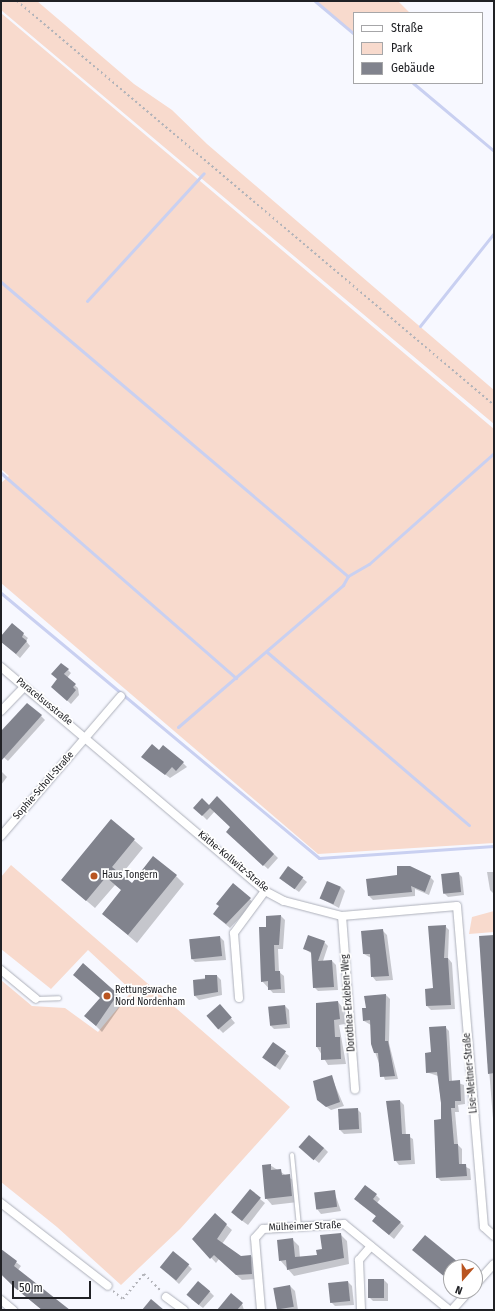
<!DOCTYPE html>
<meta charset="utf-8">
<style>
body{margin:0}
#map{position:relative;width:495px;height:1311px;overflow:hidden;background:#f7f8ff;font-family:"Fira Sans Condensed",sans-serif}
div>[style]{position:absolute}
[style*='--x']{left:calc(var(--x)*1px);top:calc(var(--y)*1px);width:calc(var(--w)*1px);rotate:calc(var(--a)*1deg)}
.green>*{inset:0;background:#f8dacd}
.shadow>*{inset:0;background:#0003}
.stream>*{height:3px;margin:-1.5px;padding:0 1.5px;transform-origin:1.5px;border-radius:1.5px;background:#c9d0f1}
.building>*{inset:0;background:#81838d;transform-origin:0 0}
.path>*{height:2px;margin-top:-1px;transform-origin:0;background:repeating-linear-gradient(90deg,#b2b3b9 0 2px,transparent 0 5px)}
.roads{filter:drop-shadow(0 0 1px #adb0ba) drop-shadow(0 0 1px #adb0ba)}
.service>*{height:4px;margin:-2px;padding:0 2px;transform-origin:2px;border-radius:2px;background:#fff}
.minor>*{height:8px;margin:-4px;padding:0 4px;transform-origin:4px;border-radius:4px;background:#fff}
.dots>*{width:11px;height:11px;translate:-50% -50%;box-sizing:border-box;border:2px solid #fff;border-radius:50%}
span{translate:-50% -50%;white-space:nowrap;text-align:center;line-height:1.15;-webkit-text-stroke:3.5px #fff;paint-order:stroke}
.street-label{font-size:10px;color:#202125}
.poi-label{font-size:10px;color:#202125}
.left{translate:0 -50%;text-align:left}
.frame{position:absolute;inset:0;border:2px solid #202125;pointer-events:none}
.legend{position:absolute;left:353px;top:12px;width:130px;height:72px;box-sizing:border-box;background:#fff;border:1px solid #a6a6a8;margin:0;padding:5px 7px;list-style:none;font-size:12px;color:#202125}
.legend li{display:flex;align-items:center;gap:8px;height:20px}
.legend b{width:20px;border:1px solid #a6a6a8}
.north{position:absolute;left:443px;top:1259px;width:40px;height:40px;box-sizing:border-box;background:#fff;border:1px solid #a6a6a8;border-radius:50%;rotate:200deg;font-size:11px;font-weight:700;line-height:16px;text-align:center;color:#202125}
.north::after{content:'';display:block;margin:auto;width:14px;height:18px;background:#b95521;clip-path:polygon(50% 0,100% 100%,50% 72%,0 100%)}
.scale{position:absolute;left:12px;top:1281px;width:79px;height:18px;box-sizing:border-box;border:2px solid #202125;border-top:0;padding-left:5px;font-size:12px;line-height:14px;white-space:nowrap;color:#202125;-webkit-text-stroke:3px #fff;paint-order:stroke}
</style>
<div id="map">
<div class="green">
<div style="clip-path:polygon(1px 1px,37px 1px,134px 84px,172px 110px,207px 144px,494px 390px,494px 424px,1px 10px)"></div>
<div style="clip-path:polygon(316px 1px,398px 1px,410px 13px,354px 13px,354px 33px)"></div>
<div style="clip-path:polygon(1px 13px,494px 429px,494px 843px,318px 854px,1px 583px,1px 483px,9px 476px,1px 469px)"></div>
<div style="clip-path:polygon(11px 865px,290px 1107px,180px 1229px,121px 1285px,57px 1227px,1px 1182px,1px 980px,32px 1006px,65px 1008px,98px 1032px,132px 991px,88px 950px,51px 989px,1px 949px,1px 877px)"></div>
<div style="clip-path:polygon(494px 911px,494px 932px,469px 934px,472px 917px)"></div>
</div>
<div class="shadow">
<div style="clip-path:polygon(12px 625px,28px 638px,26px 641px,30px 646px,20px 658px,1px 641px)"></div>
<div style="clip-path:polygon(68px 670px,71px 673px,67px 678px,78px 688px,79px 695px,71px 704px,52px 687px)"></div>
<div style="clip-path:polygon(41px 716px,45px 720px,8px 761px,1px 755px,1px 733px)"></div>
<div style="clip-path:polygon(159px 751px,183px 763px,187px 767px,170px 778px,146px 760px)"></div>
<div style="clip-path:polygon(1px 771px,7px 777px,1px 785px)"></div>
<div style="clip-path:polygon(217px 798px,278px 858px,268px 869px,231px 836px,232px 827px,215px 811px,207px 820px,195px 808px,209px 806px)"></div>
<div style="clip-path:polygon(111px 820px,143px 848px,121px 875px,132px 884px,176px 876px,184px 884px,137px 943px,103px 914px,122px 890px,115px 885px,95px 908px,62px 880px)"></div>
<div style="clip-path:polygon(289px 867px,307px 882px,299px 892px,285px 882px)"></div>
<div style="clip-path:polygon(487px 872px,494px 872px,494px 894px,490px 890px)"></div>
<div style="clip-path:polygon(458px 873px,462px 877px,464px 895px,448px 897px,444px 893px)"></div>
<div style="clip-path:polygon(430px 877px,434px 881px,429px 895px,415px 889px,415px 896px,373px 900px,369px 896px,367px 880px)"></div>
<div style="clip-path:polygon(233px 885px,254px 903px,230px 928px,218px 918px)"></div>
<div style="clip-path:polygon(341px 887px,345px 891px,339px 908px,322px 899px)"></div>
<div style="clip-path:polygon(281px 916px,285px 920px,283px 949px,278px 949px,279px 972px,284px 976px,285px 993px,273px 993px,262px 981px)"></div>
<div style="clip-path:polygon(445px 926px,449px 930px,448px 958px,452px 963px,455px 1009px,431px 1010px,427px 1006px,434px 989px)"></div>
<div style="clip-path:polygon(382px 930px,387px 935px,393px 980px,376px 981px,372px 976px,371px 958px,364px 954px)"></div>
<div style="clip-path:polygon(494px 936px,494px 1131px,484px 1007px)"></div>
<div style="clip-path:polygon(220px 937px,224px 941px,226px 960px,195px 962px,191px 958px)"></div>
<div style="clip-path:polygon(324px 942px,328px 946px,323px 961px,332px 961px,336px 965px,338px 990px,318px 991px,314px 987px,312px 954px,304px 948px)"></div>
<div style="clip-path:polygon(217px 976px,221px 980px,222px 995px,199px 1000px,195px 996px,194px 980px)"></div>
<div style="clip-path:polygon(117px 994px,124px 1001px,102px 1032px,92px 1022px,101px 999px)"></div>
<div style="clip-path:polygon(386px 995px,390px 999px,389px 1043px,398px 1079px,385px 1080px,375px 1052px,371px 1025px,364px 1021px,367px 1009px)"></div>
<div style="clip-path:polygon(338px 1002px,343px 1008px,345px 1024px,339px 1025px,346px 1064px,328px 1065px,317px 1047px)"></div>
<div style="clip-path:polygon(285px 1006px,289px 1010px,290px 1028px,274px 1029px,270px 1025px)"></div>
<div style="clip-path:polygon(224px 1010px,235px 1023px,223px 1033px,219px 1029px)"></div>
<div style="clip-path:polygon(445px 1027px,449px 1031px,452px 1081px,464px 1085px,465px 1104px,458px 1105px,459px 1112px,455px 1112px,458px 1145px,462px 1149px,462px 1165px,470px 1169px,471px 1180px,441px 1181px,437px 1177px,443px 1120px,438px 1076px,426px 1072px)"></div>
<div style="clip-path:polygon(274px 1044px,289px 1056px,280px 1070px,268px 1061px)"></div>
<div style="clip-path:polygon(331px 1076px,344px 1106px,331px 1110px,323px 1104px)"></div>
<div style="clip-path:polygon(400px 1101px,404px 1105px,406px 1135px,413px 1139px,415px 1164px,399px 1165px,395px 1160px)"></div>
<div style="clip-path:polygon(357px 1109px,361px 1113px,362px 1133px,344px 1134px,340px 1130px)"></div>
<div style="clip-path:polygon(324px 1148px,328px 1152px,319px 1163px,304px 1151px)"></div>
<div style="clip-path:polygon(270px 1165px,296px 1182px,298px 1202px,272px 1205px,266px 1198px)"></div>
<div style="clip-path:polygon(250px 1191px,265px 1203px,248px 1225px,237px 1217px)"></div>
<div style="clip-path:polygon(334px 1191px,341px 1211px,321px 1214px,317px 1209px)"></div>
<div style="clip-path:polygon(376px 1195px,380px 1199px,377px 1203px,404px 1226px,394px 1239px,377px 1225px,377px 1217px,359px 1203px)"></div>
<div style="clip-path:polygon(215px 1215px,232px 1230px,222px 1244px,240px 1257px,251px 1256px,256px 1261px,257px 1279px,242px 1280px,219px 1259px,216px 1263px,194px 1239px)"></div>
<div style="clip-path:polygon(340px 1234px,347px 1241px,349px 1264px,294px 1276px,280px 1260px,292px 1239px,299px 1246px,300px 1258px,318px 1255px)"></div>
<div style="clip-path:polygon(3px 1252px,21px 1266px,18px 1270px,69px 1310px,42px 1310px,1px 1275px)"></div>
<div style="clip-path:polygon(188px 1265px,192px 1269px,179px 1284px,165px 1271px)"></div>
<div style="clip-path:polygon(384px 1280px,388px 1284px,388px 1301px,373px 1301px,369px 1297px)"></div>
<div style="clip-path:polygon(348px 1282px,352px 1286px,354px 1305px,335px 1306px,331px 1302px)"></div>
<div style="clip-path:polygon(290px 1286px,295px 1291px,298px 1310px,279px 1310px)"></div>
<div style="clip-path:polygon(210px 1292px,214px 1296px,203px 1308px,191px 1299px)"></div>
<div style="clip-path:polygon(242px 1304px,244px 1310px,224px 1310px)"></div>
</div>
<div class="stream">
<div style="--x:315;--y:1;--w:51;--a:40.2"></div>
<div style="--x:413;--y:83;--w:106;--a:40"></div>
<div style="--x:1;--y:282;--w:455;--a:40.3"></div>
<div style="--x:348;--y:576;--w:24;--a:-30"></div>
<div style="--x:369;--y:564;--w:167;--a:-41.6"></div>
<div style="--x:87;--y:301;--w:173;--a:-47.6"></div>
<div style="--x:420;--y:326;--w:119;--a:-51.5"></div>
<div style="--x:1;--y:473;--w:312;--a:41.1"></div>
<div style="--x:1;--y:593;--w:414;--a:39.8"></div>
<div style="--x:319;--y:858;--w:175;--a:-3.9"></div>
<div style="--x:267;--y:652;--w:266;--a:40.6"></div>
<div style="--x:178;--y:727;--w:218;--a:-40.7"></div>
<div style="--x:343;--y:585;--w:10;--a:-61"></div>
</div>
<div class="building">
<div style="clip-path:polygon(12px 623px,24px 633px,22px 637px,27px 641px,16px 654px,1px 642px,1px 636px)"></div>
<div style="clip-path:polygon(61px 663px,69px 669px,64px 674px,76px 684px,73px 687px,76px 690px,67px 701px,51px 687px,57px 679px,51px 674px)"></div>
<div style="clip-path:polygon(27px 703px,42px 715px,1px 761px,1px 731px)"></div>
<div style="clip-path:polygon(152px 744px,159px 750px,163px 745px,184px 762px,176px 771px,172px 767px,165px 775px,141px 757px)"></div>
<div style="clip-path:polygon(217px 796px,274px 854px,263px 866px,226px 832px,230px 827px,210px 808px,202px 816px,193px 808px,202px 798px,209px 805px)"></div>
<div style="clip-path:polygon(111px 819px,135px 839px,112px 867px,132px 883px,153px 856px,177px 875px,128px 935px,102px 914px,121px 890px,106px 877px,86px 901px,61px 880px)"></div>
<div style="left:288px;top:866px;width:19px;height:15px;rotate:36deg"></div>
<div style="clip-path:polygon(397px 866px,410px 866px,431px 876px,425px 892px,411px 886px,412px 892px,368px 896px,366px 879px,397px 875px)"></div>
<div style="left:459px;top:872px;width:20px;height:18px;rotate:84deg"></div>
<div style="left:327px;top:881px;width:15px;height:19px;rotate:23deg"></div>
<div style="clip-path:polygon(233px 883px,251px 898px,226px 924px,213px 914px,219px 906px,216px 904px)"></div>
<div style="clip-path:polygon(281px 915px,279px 945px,274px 945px,275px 971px,280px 971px,281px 989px,268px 990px,268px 981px,261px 982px,259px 927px,266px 927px,266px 916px)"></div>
<div style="clip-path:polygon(446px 925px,444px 958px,448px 958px,451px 1005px,426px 1006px,425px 989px,433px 988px,428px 926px)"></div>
<div style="clip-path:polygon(383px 929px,389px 976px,371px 977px,370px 954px,363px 954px,361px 931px)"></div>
<div style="clip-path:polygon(308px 935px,325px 941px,318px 961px,332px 960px,334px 987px,313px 988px,311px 952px,303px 949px)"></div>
<div style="clip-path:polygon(494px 935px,494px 1073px,488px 1074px,479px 936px)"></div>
<div style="left:220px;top:936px;width:20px;height:31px;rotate:84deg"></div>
<div style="clip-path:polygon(83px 963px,118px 994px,96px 1026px,84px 1016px,100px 998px,73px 975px)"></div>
<div style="clip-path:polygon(205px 975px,217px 975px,218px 992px,194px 996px,193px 980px,205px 979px)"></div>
<div style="clip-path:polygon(386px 994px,385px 1041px,388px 1041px,395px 1076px,380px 1077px,378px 1053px,374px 1053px,371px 1044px,370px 1020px,363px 1021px,362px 1008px,366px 1008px,364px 996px)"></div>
<div style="clip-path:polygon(338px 1001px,340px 1019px,334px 1020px,335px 1037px,340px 1037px,341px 1059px,321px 1060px,321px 1047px,316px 1047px,316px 1003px)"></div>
<div style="left:220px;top:1004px;width:18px;height:18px;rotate:49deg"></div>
<div style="left:285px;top:1005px;width:19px;height:17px;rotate:84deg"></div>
<div style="clip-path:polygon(446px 1026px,449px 1081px,460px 1080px,461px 1101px,455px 1101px,455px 1108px,451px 1108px,454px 1144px,458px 1144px,459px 1164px,466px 1164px,467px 1176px,436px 1178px,434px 1120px,441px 1119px,441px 1103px,437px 1072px,426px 1073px,425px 1053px,431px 1052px,429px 1027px)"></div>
<div style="left:273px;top:1042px;width:16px;height:19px;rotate:35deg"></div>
<div style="clip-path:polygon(332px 1075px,340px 1102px,326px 1107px,317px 1100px,313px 1081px)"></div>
<div style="clip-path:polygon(400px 1100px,402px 1134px,410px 1134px,411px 1160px,394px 1161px,386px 1101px)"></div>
<div style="left:358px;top:1108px;width:21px;height:20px;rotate:87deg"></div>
<div style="left:309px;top:1135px;width:20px;height:16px;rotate:41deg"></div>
<div style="clip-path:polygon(271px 1164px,271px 1170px,281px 1169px,282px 1175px,290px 1174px,292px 1196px,265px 1199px,262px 1165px)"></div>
<div style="clip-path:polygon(365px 1185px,377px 1194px,373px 1199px,401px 1222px,389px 1235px,372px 1221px,376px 1216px,354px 1199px)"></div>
<div style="left:250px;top:1189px;width:14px;height:30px;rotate:39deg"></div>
<div style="left:335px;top:1190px;width:17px;height:21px;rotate:83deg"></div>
<div style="clip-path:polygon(215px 1213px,227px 1224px,217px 1239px,241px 1256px,251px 1255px,252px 1274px,236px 1275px,214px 1255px,210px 1259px,192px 1239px)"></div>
<div style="clip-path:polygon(341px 1233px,344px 1258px,287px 1270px,286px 1260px,279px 1261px,277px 1240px,293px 1238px,295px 1257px,317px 1255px,316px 1250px,322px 1249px,320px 1235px)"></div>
<div style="clip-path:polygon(425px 1235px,464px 1267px,451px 1267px,451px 1282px,412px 1250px)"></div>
<div style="clip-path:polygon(1px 1249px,17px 1261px,14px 1266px,70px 1310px,42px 1310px,15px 1288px,1px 1274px)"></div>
<div style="left:173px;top:1251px;width:21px;height:21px;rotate:39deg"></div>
<div style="left:368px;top:1279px;width:16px;height:19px"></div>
<div style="left:198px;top:1281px;width:16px;height:18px;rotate:40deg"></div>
<div style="left:348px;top:1281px;width:20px;height:20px;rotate:84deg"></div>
<div style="left:290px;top:1285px;width:22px;height:17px;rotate:80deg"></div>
<div style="clip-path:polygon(231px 1293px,243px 1303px,237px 1310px,217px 1310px)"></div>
<div style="clip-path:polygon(151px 1299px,164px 1310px,142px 1310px)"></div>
</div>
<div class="path">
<div style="--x:17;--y:1;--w:625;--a:40.26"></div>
<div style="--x:113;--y:1291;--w:13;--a:39"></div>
<div style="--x:123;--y:1299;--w:33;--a:-50"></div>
<div style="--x:144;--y:1274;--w:24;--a:45"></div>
</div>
<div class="roads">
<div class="service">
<div style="--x:36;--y:999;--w:23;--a:-2"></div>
<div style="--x:292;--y:1155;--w:72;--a:84.4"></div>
</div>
<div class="minor">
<div style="--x:1;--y:667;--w:346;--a:40.3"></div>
<div style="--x:265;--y:891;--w:21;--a:28"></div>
<div style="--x:284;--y:901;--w:60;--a:14.5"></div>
<div style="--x:342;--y:916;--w:115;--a:-5"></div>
<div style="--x:457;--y:906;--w:322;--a:85.2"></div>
<div style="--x:484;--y:1227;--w:13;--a:42"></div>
<div style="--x:1;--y:711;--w:33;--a:-46"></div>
<div style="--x:1;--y:836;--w:184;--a:-49.4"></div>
<div style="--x:342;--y:916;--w:174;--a:85.7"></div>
<div style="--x:1;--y:970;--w:45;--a:39.6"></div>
<div style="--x:239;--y:998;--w:65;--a:-94.4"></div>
<div style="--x:234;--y:933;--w:52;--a:-53.6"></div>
<div style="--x:1;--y:1203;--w:135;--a:37.8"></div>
<div style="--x:475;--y:1285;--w:28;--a:-48"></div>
<div style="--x:166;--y:1297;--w:22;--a:36"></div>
<div style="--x:1;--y:1300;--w:16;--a:40"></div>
<div style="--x:261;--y:1310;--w:72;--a:-94.8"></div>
<div style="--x:255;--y:1238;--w:12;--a:-48"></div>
<div style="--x:263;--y:1229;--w:81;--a:-3.5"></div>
<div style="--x:344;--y:1224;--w:136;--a:39.3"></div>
<div style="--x:361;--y:1310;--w:50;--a:-92.3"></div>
<div style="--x:359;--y:1260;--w:18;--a:-49"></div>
<div style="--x:452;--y:1310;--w:25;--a:-48"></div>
</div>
</div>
<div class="dots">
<div style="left:94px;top:876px;background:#b95521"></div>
<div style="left:107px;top:996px;background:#b95521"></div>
</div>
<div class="street-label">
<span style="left:44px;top:702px;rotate:39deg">Paracelsusstraße</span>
<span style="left:44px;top:786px;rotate:-49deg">Sophie-Scholl-Straße</span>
<span style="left:233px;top:862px;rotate:40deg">Käthe-Kollwitz-Straße</span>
<span style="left:349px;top:1003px;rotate:-94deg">Dorothea-Erxleben-Weg</span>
<span style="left:471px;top:1073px;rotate:-95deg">Lise-Meitner-Straße</span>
<span style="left:305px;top:1227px;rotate:-2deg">Mülheimer Straße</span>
</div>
<div class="poi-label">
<span class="left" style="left:102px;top:876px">Haus Tongern</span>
<span class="left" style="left:115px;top:996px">Rettungswache<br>Nord Nordenham</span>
</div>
<div class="frame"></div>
<ul class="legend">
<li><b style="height:5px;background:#fff"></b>Straße</li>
<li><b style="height:11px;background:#f8dacd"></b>Park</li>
<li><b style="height:11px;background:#81838d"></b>Gebäude</li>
</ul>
<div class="north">N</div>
<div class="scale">50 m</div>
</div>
